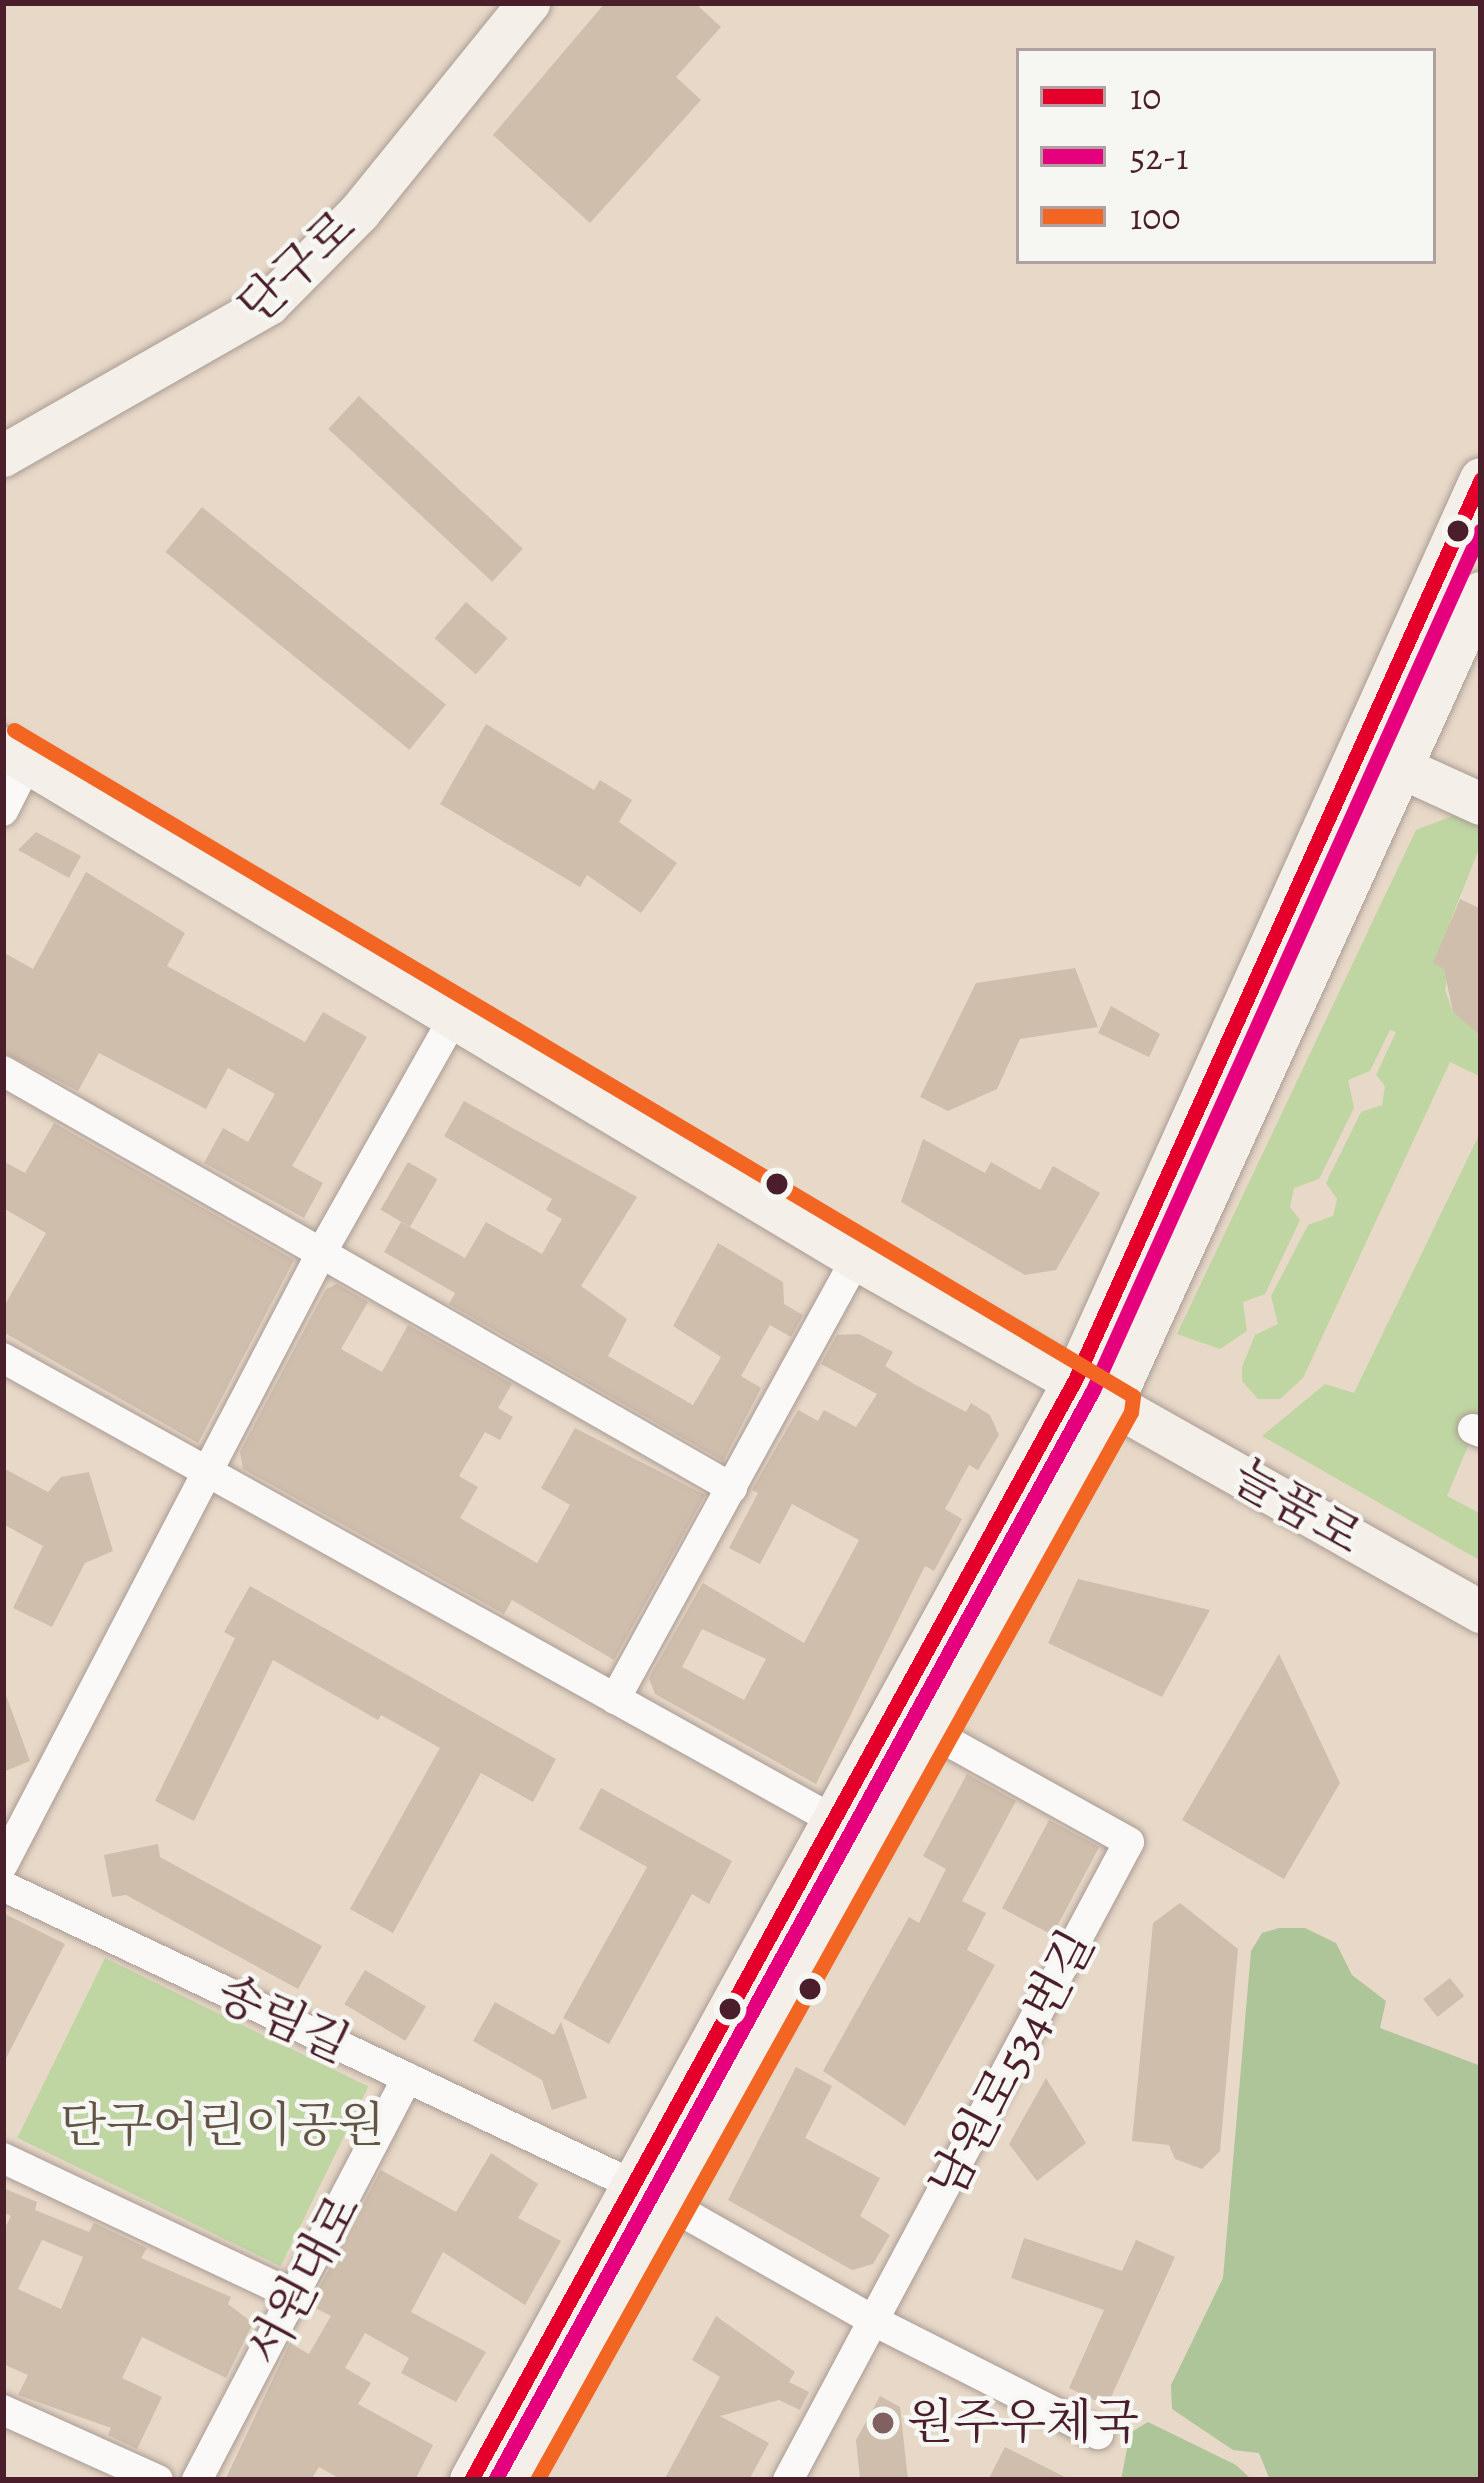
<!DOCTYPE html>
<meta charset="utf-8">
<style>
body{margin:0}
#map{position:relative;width:1484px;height:2483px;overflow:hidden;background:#e7d8c8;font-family:Alegreya,"Noto Serif KR",serif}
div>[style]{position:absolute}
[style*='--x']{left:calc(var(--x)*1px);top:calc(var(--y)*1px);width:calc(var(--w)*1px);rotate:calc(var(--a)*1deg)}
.green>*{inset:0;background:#bfd6a3;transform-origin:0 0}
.forest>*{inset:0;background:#adc599}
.building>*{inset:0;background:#d0bead;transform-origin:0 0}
.roads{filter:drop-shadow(0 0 3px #aa9c94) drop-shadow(0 0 3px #aa9c94)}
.street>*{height:30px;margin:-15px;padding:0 15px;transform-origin:15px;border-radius:15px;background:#fbf9f7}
.secondary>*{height:42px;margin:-21px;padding:0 21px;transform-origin:21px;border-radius:21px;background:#f4efe8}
.bus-1>*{height:15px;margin:-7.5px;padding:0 7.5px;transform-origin:7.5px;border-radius:7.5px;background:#e4002b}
.bus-2>*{height:15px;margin:-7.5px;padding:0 7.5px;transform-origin:7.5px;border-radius:7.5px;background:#e5007d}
.bus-3>*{height:15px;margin:-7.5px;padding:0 7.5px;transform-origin:7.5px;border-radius:7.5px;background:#f26522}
.dots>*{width:33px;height:33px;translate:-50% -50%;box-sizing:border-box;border:6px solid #f6f6f2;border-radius:50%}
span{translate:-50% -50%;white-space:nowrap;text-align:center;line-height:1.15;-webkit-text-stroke:9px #f6f6f2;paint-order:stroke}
.street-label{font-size:48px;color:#4a1f2b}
.park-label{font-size:48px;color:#635546}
.poi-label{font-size:48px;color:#4a1f2b}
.left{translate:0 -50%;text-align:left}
.frame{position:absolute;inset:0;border:6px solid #4a1f2b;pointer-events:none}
.legend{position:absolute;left:1016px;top:48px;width:420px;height:216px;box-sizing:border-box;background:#f6f6f2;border:3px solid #b1a0a2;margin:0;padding:15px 21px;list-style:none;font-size:36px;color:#4a1f2b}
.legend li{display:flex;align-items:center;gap:24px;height:60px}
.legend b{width:60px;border:3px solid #b1a0a2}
</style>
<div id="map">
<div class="green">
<div style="clip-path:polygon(1455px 815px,1481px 826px,1481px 844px,1449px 924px,1457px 928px,1445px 990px,1453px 1012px,1481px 1033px,1481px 1077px,1450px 1062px,1303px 1378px,1280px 1399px,1258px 1399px,1242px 1381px,1242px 1367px,1255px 1335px,1278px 1324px,1271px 1296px,1308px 1225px,1333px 1216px,1337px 1199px,1326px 1183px,1361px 1112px,1382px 1105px,1385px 1086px,1376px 1075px,1396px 1032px,1390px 1030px,1370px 1071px,1348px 1080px,1354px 1108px,1319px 1179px,1294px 1188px,1290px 1207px,1300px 1220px,1265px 1294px,1243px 1302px,1247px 1331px,1220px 1349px,1177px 1334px,1416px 830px)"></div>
<div style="clip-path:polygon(1481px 1131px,1481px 1415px,1447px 1496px,1481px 1514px,1481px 1561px,1262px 1436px,1325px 1384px,1354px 1393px)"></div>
<div style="left:105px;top:1958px;width:293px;height:200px;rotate:26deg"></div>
</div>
<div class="forest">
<div style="clip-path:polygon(1279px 1928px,1305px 1928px,1336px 1943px,1352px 1975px,1386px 2001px,1380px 2028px,1481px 2066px,1481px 2480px,1270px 2480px,1259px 2453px,1233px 2450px,1172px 2409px,1171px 2385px,1223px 2278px,1251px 1951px,1262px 1933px)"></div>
<div style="clip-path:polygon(1148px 2422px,1236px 2465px,1252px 2480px,1121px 2480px,1130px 2433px)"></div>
</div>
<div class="building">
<div style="clip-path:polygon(605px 3px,695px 3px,721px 27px,676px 77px,701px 100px,590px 223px,493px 135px)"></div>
<div style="left:359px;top:396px;width:224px;height:45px;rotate:43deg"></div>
<div style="left:202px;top:507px;width:314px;height:58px;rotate:39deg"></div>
<div style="left:466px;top:602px;width:55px;height:48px;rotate:41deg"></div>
<div style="clip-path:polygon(486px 724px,594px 790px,600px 780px,632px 800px,619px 822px,677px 863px,641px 913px,587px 875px,580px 887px,440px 804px)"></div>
<div style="clip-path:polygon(36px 832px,81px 856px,69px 878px,18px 850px)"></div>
<div style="clip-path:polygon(86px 872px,185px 933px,167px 966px,305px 1042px,323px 1012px,367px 1037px,292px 1166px,323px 1183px,304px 1218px,204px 1163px,223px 1128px,248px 1142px,275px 1094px,228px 1068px,206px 1109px,99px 1053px,78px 1091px,3px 1052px,3px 952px,33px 969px)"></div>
<div style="clip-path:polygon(1460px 899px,1481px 909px,1481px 1036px,1453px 1012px,1444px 969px,1433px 963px)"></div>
<div style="clip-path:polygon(1075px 968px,1098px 1027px,1020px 1039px,997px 1089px,948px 1111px,920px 1097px,976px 983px)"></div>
<div style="clip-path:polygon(1111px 1006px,1160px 1034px,1149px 1057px,1098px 1033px)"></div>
<div style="clip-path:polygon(464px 1101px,637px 1197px,581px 1286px,627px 1319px,608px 1356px,693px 1405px,721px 1357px,673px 1326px,718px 1243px,783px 1282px,784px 1304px,803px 1315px,791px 1337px,770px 1325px,741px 1376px,761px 1388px,723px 1461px,449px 1304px,455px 1293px,384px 1252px,401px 1222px,465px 1258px,486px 1222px,542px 1254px,562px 1219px,546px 1210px,552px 1199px,444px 1136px)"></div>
<div style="clip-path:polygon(54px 1123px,294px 1260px,198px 1443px,3px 1332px,3px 1308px,46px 1233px,3px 1208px,3px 1161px,25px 1173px)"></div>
<div style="clip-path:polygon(923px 1139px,985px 1173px,991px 1162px,1040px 1190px,1053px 1166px,1100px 1193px,1056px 1270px,1025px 1275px,901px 1202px)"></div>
<div style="left:408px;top:1162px;width:34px;height:55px;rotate:30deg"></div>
<div style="clip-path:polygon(337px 1284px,368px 1302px,341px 1349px,382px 1372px,408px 1325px,512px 1384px,498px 1408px,513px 1417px,500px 1440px,485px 1432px,459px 1476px,478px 1487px,460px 1518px,537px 1563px,570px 1505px,541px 1488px,575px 1428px,705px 1495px,614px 1660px,512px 1600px,504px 1614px,243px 1469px,240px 1452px,326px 1289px)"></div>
<div style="clip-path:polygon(evenodd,859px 1334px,893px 1352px,885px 1366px,914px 1384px,966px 1412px,971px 1403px,990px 1415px,999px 1435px,978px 1470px,969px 1465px,945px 1509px,962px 1519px,934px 1571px,925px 1566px,816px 1784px,655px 1694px,649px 1678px,703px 1583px,804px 1643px,859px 1540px,792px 1504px,760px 1564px,729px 1548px,758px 1493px,752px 1490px,798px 1410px,818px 1421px,824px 1410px,856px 1427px,877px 1394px,821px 1364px,837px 1335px,859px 1334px,702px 1629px,766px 1659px,744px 1700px,682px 1667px,702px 1629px)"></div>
<div style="clip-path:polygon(3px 1468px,48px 1492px,61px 1477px,89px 1472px,113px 1551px,85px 1563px,52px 1627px,13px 1608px,43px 1546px,3px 1524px)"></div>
<div style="clip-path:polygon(1078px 1579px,1210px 1610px,1162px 1697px,1048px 1643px)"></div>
<div style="clip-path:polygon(250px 1586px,556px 1759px,533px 1802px,481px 1773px,393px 1933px,350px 1909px,440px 1748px,381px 1715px,378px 1720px,273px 1660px,194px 1821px,155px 1801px,235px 1638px,224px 1632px)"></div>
<div style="clip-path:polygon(1279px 1654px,1340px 1783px,1284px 1879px,1182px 1820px)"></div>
<div style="clip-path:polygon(3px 1687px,30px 1761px,3px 1772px)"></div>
<div style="clip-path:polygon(967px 1774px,1016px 1801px,962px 1901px,986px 1913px,967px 1950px,995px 1965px,905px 2126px,823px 2071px,909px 1917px,919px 1923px,946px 1869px,923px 1856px)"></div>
<div style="clip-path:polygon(601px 1788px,732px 1861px,709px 1904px,692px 1894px,609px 2044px,563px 2018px,647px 1867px,579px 1829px)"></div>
<div style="left:1049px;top:1820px;width:57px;height:100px;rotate:28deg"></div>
<div style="clip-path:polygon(158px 1844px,160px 1857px,322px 1946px,298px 1989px,126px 1895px,112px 1897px,104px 1855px)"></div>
<div style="clip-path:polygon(1180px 1903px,1238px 1949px,1220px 2151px,1202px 2169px,1175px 2159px,1169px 2145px,1132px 2141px,1153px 1923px)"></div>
<div style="clip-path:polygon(3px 1913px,65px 1944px,3px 2064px)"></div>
<div style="left:365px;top:1970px;width:71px;height:40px;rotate:31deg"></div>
<div style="left:1450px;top:1978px;width:23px;height:34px;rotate:52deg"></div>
<div style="clip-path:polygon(495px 2002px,554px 2035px,561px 2022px,587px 2098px,552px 2110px,542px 2080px,473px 2041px)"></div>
<div style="clip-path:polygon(796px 2067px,832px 2086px,805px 2138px,880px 2178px,860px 2216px,890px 2235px,873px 2264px,852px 2270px,728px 2200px)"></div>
<div style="clip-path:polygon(1046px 2078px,1086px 2143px,1037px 2181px,1009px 2144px)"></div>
<div style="clip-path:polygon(491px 2153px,538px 2184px,518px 2218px,561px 2241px,525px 2305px,443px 2252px,411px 2312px,486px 2352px,456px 2402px,401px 2373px,409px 2358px,365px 2333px,345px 2368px,371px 2383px,358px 2404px,433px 2445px,415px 2480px,342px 2480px,319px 2467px,311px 2480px,225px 2480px,290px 2343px,309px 2354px,331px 2316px,313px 2307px,316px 2294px,381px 2170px,456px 2212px)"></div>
<div style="clip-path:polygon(evenodd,3px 2188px,37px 2202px,35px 2210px,89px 2232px,94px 2223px,147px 2248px,141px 2258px,231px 2297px,228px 2304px,253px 2323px,226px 2378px,142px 2337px,122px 2378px,162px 2397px,137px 2449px,108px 2435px,111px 2428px,18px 2395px,28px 2375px,3px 2364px,3px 2232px,11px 2216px,3px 2212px,3px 2188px,42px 2240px,83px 2257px,61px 2309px,18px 2289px,42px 2240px)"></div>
<div style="clip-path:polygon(1024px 2238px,1122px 2271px,1136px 2240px,1175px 2257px,1107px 2406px,1069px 2388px,1104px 2310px,1011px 2278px)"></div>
<div style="clip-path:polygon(716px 2316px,795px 2372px,789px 2382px,809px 2392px,800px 2410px,779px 2400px,720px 2416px,769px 2443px,749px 2480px,664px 2480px,720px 2377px,692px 2360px)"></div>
<div style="clip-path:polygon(880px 2396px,900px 2407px,908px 2480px,860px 2480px,856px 2440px)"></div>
<div style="clip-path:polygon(1005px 2447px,1071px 2480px,988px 2480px)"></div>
</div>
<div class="roads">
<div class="street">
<div style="--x:3;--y:811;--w:55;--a:-63"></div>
<div style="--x:3;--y:1071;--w:840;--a:29.77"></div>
<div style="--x:3;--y:1358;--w:954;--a:29.09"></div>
<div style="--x:1473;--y:1429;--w:9;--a:21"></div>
<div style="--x:615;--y:1699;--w:502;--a:-61.29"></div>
<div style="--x:3;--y:1864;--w:695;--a:-62.48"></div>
<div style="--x:324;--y:1248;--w:263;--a:-60.6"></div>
<div style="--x:3;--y:1886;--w:693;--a:25.38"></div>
<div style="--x:3;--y:2158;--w:325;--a:25.3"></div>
<div style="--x:665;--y:2202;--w:243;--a:29.6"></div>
<div style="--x:876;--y:2322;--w:249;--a:26.8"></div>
<div style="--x:3;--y:2410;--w:170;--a:24.3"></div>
<div style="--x:197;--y:2480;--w:454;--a:-62.4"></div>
<div style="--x:788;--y:2480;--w:723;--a:-61.88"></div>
<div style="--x:1129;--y:1842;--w:222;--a:-150.9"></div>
</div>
<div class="secondary">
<div style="--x:3;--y:456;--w:306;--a:-29.7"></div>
<div style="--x:269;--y:304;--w:129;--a:-45.3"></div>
<div style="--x:360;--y:212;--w:269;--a:-51"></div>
<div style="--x:3;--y:748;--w:994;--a:30.92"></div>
<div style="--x:856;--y:1259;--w:718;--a:29.46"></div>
<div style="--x:1402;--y:768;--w:87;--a:24.5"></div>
<div style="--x:471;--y:2480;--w:1255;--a:-61.23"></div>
<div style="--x:1075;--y:1380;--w:988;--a:-65.74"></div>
<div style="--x:513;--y:2480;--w:1234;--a:-60.9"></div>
<div style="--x:1113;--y:1402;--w:889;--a:-65.54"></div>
</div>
</div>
<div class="bus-1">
<div style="--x:471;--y:2480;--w:1255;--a:-61.23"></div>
<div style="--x:1075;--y:1380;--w:988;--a:-65.74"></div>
</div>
<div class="bus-2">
<div style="--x:495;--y:2480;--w:1243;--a:-61.25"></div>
<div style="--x:1093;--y:1390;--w:943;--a:-65.72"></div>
</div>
<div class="bus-3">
<div style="--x:14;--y:730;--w:1302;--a:30.76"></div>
<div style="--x:1133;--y:1396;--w:16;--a:97"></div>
<div style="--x:1131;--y:1412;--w:1222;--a:119.08"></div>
</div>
<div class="dots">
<div style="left:1458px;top:531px;background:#4a1f2b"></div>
<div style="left:777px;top:1184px;background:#4a1f2b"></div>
<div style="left:810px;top:1989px;background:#4a1f2b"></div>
<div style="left:730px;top:2009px;background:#4a1f2b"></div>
<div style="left:883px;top:2423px;background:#816062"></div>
</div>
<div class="street-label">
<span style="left:297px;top:267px;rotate:-43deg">단구로</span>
<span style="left:1297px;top:1507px;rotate:30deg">늘품로</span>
<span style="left:283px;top:2019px;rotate:25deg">송림길</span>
<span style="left:1012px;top:2064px;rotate:-62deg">남원로534번길</span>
<span style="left:304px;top:2280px;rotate:-62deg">서원대로</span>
</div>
<div class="park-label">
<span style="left:222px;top:2126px">단구어린이공원</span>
</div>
<div class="poi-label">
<span class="left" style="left:907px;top:2423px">원주우체국</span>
</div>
<div class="frame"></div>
<ul class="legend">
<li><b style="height:15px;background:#e4002b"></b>10</li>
<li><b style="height:15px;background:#e5007d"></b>52-1</li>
<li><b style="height:15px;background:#f26522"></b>100</li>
</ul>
</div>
